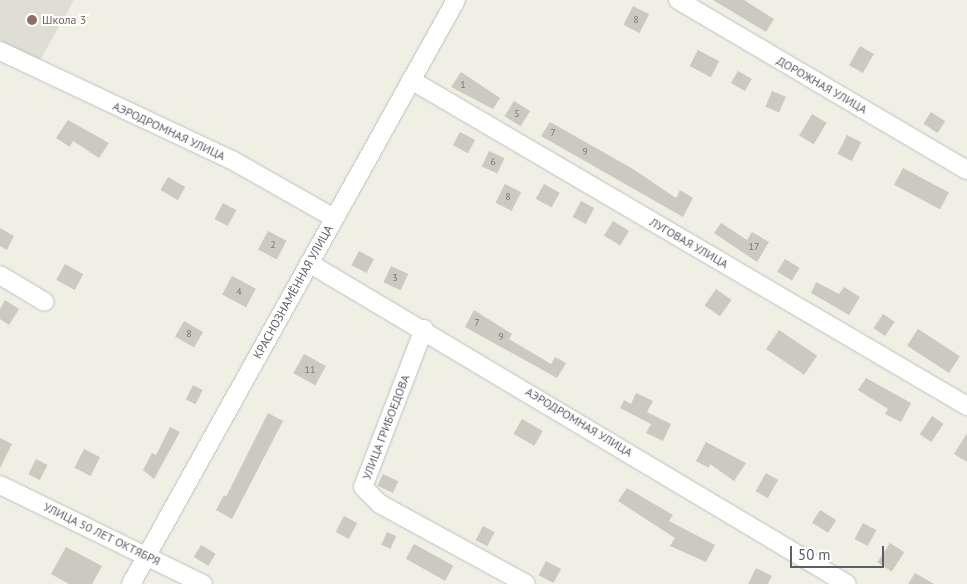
<!DOCTYPE html>
<meta charset="utf-8">
<style>
body{margin:0}
#map{position:relative;width:967px;height:584px;overflow:hidden;background:#f0efe3;font-family:"PT Sans",sans-serif}
div>[style]{position:absolute}
[style*='--x']{left:calc(var(--x)*1px);top:calc(var(--y)*1px);width:calc(var(--w)*1px);rotate:calc(var(--a)*1deg)}
.education>*{inset:0;background:#dfded2}
.building>*{inset:0;background:#cbc9c0;transform-origin:0 0}
.roads{filter:drop-shadow(0 0 1px #bdc0c6) drop-shadow(0 0 1px #bdc0c6)}
.minor>*{height:18px;margin:-9px;padding:0 9px;transform-origin:9px;border-radius:9px;background:#fff}
.dots>*{width:14px;height:14px;translate:-50% -50%;box-sizing:border-box;border:2px solid #fff;border-radius:50%}
span{translate:-50% -50%;white-space:nowrap;text-align:center;line-height:1.15;-webkit-text-stroke:4px #fff;paint-order:stroke}
.number-label{font-size:10px;color:#77797c}
.number-label span{-webkit-text-stroke-width:0}
.education-label{font-size:12px;color:#785e54}
.left{translate:0 -50%;text-align:left}
.street-label{font-size:12px;color:#5b5e66}
.scale{position:absolute;left:790px;top:546px;width:94px;height:22px;box-sizing:border-box;border:2px solid #5b5e66;border-top:0;padding-left:6px;font-size:15px;line-height:18px;white-space:nowrap;color:#5b5e66;-webkit-text-stroke:4px #fff;paint-order:stroke}
</style>
<div id="map">
<div class="education">
<div style="clip-path:polygon(0 0,74px 0,39px 62px,0 40px)"></div>
</div>
<div class="building">
<div style="clip-path:polygon(713px 0,744px 0,774px 19px,766px 32px)"></div>
<div style="left:633px;top:6px;width:18px;height:21px;rotate:27deg"></div>
<div style="left:860px;top:46px;width:16px;height:22px;rotate:30deg"></div>
<div style="left:698px;top:50px;width:24px;height:18px;rotate:28deg"></div>
<div style="left:738px;top:71px;width:16px;height:14px;rotate:30deg"></div>
<div style="clip-path:polygon(461px 72px,500px 98px,493px 109px,451px 87px)"></div>
<div style="left:772px;top:91px;width:15px;height:17px;rotate:23deg"></div>
<div style="left:514px;top:101px;width:19px;height:18px;rotate:32deg"></div>
<div style="left:931px;top:112px;width:17px;height:14px;rotate:33deg"></div>
<div style="left:812px;top:114px;width:17px;height:25px;rotate:31deg"></div>
<div style="clip-path:polygon(68px 120px,109px 143px,99px 158px,73px 141px,70px 147px,56px 138px)"></div>
<div style="clip-path:polygon(550px 122px,633px 169px,676px 198px,680px 190px,693px 198px,683px 217px,541px 136px)"></div>
<div style="left:460px;top:132px;width:17px;height:15px;rotate:28deg"></div>
<div style="left:847px;top:135px;width:16px;height:21px;rotate:27deg"></div>
<div style="left:489px;top:151px;width:17px;height:17px;rotate:25deg"></div>
<div style="left:903px;top:168px;width:52px;height:19px;rotate:28deg"></div>
<div style="left:168px;top:177px;width:20px;height:15px;rotate:30deg"></div>
<div style="left:505px;top:184px;width:18px;height:21px;rotate:27deg"></div>
<div style="left:544px;top:184px;width:18px;height:17px;rotate:29deg"></div>
<div style="left:581px;top:201px;width:15px;height:18px;rotate:28deg"></div>
<div style="left:223px;top:203px;width:15px;height:18px;rotate:28deg"></div>
<div style="left:613px;top:221px;width:19px;height:17px;rotate:32deg"></div>
<div style="clip-path:polygon(721px 223px,747px 240px,752px 232px,769px 242px,757px 262px,714px 233px)"></div>
<div style="clip-path:polygon(0 228px,14px 236px,7px 250px,0 246px)"></div>
<div style="left:268px;top:231px;width:21px;height:21px;rotate:28deg"></div>
<div style="left:359px;top:251px;width:17px;height:16px;rotate:28deg"></div>
<div style="left:785px;top:259px;width:17px;height:15px;rotate:31deg"></div>
<div style="left:65px;top:264px;width:21px;height:18px;rotate:29deg"></div>
<div style="left:391px;top:266px;width:19px;height:18px;rotate:25deg"></div>
<div style="left:232px;top:276px;width:27px;height:21px;rotate:28deg"></div>
<div style="clip-path:polygon(816px 282px,839px 294px,844px 287px,860px 297px,849px 315px,811px 293px)"></div>
<div style="left:716px;top:289px;width:19px;height:20px;rotate:35deg"></div>
<div style="clip-path:polygon(5px 300px,19px 309px,9px 325px,0 319px,0 309px)"></div>
<div style="clip-path:polygon(474px 310px,512px 334px,509px 339px,551px 364px,555px 357px,566px 363px,557px 378px,465px 327px)"></div>
<div style="left:883px;top:314px;width:14px;height:17px;rotate:34deg"></div>
<div style="left:184px;top:321px;width:22px;height:18px;rotate:30deg"></div>
<div style="left:918px;top:329px;width:50px;height:20px;rotate:33deg"></div>
<div style="left:779px;top:330px;width:46px;height:23px;rotate:34deg"></div>
<div style="left:304px;top:354px;width:25px;height:22px;rotate:29deg"></div>
<div style="clip-path:polygon(866px 378px,911px 403px,901px 422px,885px 414px,888px 409px,858px 390px)"></div>
<div style="left:193px;top:385px;width:11px;height:16px;rotate:27deg"></div>
<div style="clip-path:polygon(636px 393px,653px 401px,647px 412px,671px 424px,663px 441px,646px 433px,651px 424px,620px 408px,624px 400px,631px 404px)"></div>
<div style="clip-path:polygon(268px 413px,283px 421px,232px 519px,216px 510px,224px 495px,226px 497px)"></div>
<div style="left:932px;top:416px;width:14px;height:22px;rotate:34deg"></div>
<div style="left:522px;top:419px;width:24px;height:17px;rotate:30deg"></div>
<div style="clip-path:polygon(170px 427px,180px 432px,154px 479px,143px 470px,152px 453px,156px 455px)"></div>
<div style="clip-path:polygon(967px 433px,967px 462px,954px 454px)"></div>
<div style="clip-path:polygon(0 438px,12px 444px,0 468px)"></div>
<div style="clip-path:polygon(706px 442px,746px 463px,734px 481px,710px 464px,709px 468px,696px 461px)"></div>
<div style="left:84px;top:449px;width:18px;height:21px;rotate:27deg"></div>
<div style="left:36px;top:459px;width:13px;height:17px;rotate:27deg"></div>
<div style="left:766px;top:473px;width:14px;height:21px;rotate:30deg"></div>
<div style="left:383px;top:474px;width:17px;height:13px;rotate:25deg"></div>
<div style="clip-path:polygon(627px 488px,673px 515px,669px 521px,715px 545px,706px 562px,670px 546px,675px 538px,618px 501px)"></div>
<div style="left:820px;top:510px;width:19px;height:15px;rotate:32deg"></div>
<div style="left:344px;top:516px;width:15px;height:18px;rotate:28deg"></div>
<div style="left:863px;top:523px;width:15px;height:18px;rotate:28deg"></div>
<div style="left:483px;top:526px;width:13px;height:16px;rotate:27deg"></div>
<div style="left:387px;top:532px;width:10px;height:14px;rotate:24deg"></div>
<div style="left:890px;top:543px;width:17px;height:23px;rotate:33deg"></div>
<div style="left:414px;top:544px;width:45px;height:17px;rotate:29deg"></div>
<div style="left:201px;top:545px;width:17px;height:14px;rotate:31deg"></div>
<div style="clip-path:polygon(66px 547px,102px 566px,92px 584px,69px 584px,51px 574px)"></div>
<div style="left:546px;top:561px;width:17px;height:16px;rotate:28deg"></div>
<div style="clip-path:polygon(756px 568px,772px 576px,768px 584px,748px 584px)"></div>
<div style="clip-path:polygon(915px 573px,934px 584px,908px 584px)"></div>
</div>
<div class="roads">
<div class="minor">
<div style="--x:678;--y:0;--w:335;--a:30.5"></div>
<div style="--x:0;--y:51;--w:256;--a:25.2"></div>
<div style="--x:232;--y:160;--w:117;--a:29.6"></div>
<div style="--x:411;--y:80;--w:645;--a:30.38"></div>
<div style="--x:309;--y:263;--w:626;--a:30.82"></div>
<div style="--x:0;--y:275;--w:52;--a:31"></div>
<div style="--x:424;--y:329;--w:169;--a:111.1"></div>
<div style="--x:363;--y:487;--w:24;--a:45"></div>
<div style="--x:380;--y:504;--w:166;--a:28.7"></div>
<div style="--x:0;--y:485;--w:226;--a:26"></div>
<div style="--x:131;--y:584;--w:668;--a:-60.9"></div>
</div>
</div>
<div class="dots">
<div style="left:32px;top:20px;background:#8d6e63"></div>
</div>
<div class="number-label">
<span style="left:636px;top:20px">8</span>
<span style="left:463px;top:85px">1</span>
<span style="left:517px;top:114px">5</span>
<span style="left:553px;top:133px">7</span>
<span style="left:585px;top:152px">9</span>
<span style="left:493px;top:162px">6</span>
<span style="left:508px;top:197px">8</span>
<span style="left:273px;top:245px">2</span>
<span style="left:754px;top:247px">17</span>
<span style="left:395px;top:278px">3</span>
<span style="left:239px;top:292px">4</span>
<span style="left:477px;top:323px">7</span>
<span style="left:189px;top:334px">8</span>
<span style="left:501px;top:337px">9</span>
<span style="left:310px;top:370px">11</span>
</div>
<div class="education-label">
<span class="left" style="left:42px;top:20px">Школа 3</span>
</div>
<div class="street-label">
<span style="left:822px;top:85px;rotate:30deg">ДОРОЖНАЯ УЛИЦА</span>
<span style="left:169px;top:131px;rotate:25deg">АЭРОДРОМНАЯ УЛИЦА</span>
<span style="left:689px;top:243px;rotate:30deg">ЛУГОВАЯ УЛИЦА</span>
<span style="left:293px;top:292px;rotate:-61deg">КРАСНОЗНАМЁННАЯ УЛИЦА</span>
<span style="left:579px;top:422px;rotate:31deg">АЭРОДРОМНАЯ УЛИЦА</span>
<span style="left:386px;top:427px;rotate:-69deg">УЛИЦА ГРИБОЕДОВА</span>
<span style="left:102px;top:534px;rotate:26deg">УЛИЦА 50 ЛЕТ ОКТЯБРЯ</span>
</div>
<div class="scale">50 m</div>
</div>
